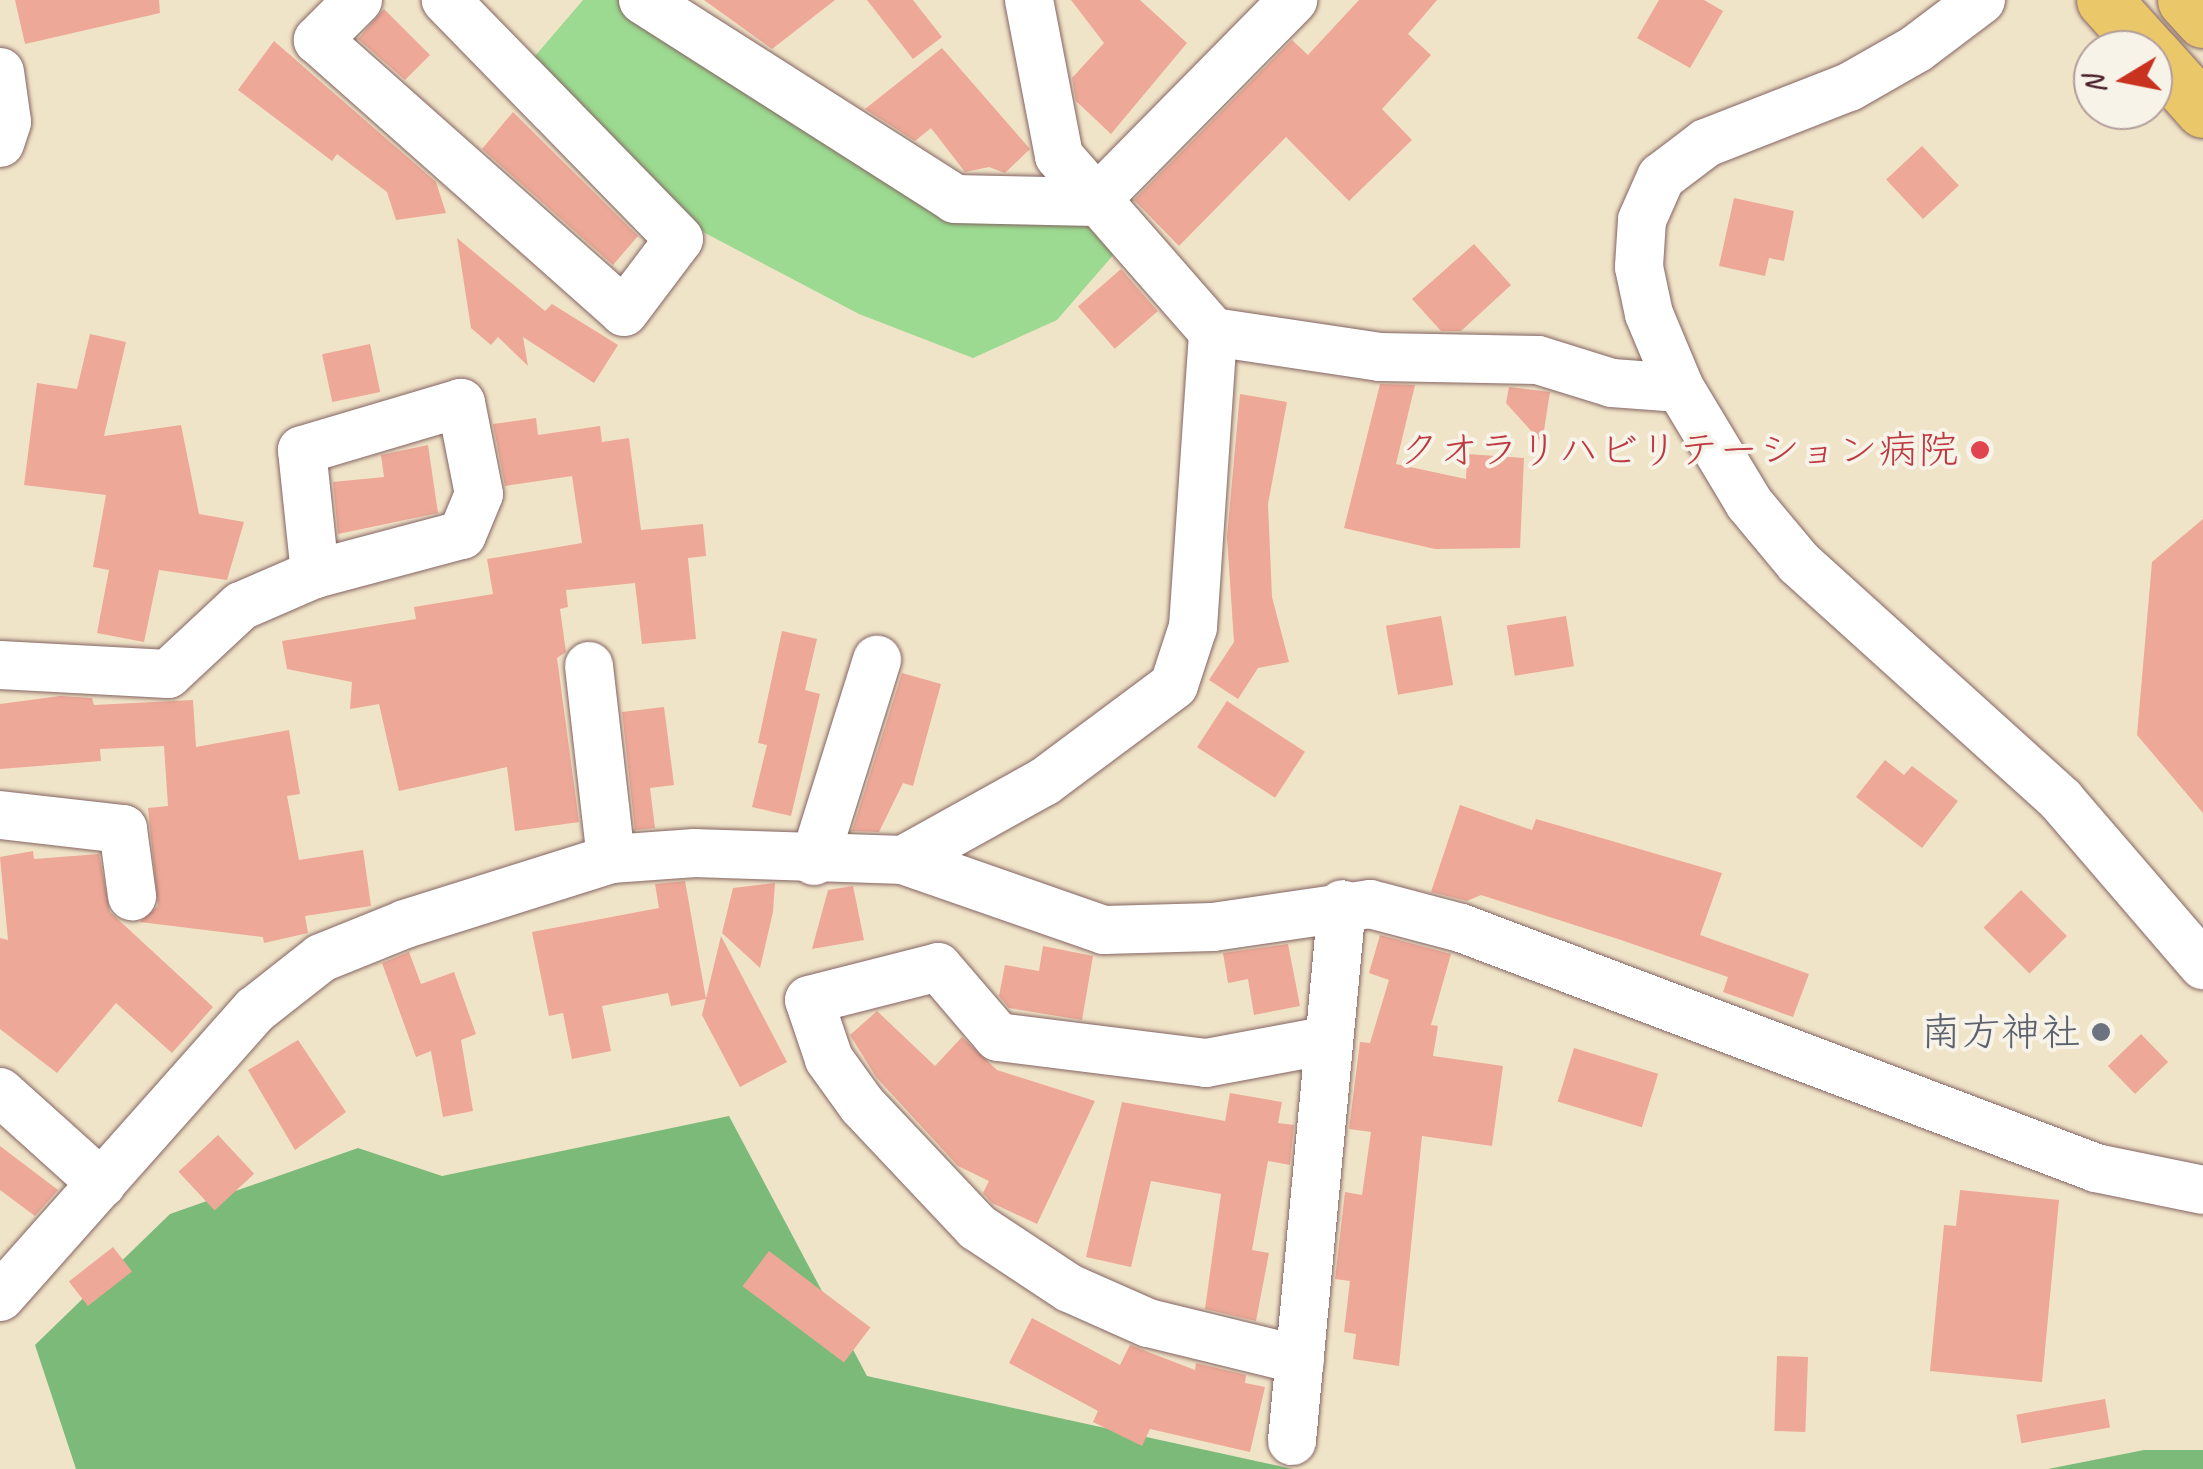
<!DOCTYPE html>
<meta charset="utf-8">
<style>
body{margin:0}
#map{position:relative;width:2203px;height:1469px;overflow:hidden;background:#f0e4c8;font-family:Caveat,"Klee One",sans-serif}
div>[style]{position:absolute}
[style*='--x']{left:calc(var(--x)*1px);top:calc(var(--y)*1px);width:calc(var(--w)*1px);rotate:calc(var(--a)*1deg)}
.green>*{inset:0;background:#9bda90}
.forest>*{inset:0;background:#7cba7a}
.building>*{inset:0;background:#eda897;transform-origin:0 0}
.roads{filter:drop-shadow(0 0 2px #846462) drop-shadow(0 0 2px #846462)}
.minor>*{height:48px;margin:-24px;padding:0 24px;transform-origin:24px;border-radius:24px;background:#fff}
.highway>*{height:55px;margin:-27.5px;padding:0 27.5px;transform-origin:27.5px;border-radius:27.5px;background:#eac769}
.dots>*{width:28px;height:28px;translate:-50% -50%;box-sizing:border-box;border:5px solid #f7f3e8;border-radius:50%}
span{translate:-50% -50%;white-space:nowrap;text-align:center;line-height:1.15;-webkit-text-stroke:8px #f7f3e8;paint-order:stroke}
.health-label{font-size:40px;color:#be3a42}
.right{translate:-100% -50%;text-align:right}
.worship-label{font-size:40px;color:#5b616d}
.north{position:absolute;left:2073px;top:30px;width:100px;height:100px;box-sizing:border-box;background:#f7f3e8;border:2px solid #b29e9c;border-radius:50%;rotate:260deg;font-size:28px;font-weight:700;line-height:40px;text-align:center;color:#4a1f2b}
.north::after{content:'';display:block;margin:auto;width:35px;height:45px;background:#c8321e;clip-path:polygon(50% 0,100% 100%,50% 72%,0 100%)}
</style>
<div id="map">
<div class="green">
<div style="clip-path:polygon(583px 0,626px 0,949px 202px,1095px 216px,1121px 246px,1057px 320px,973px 358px,859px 314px,705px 233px,523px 70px)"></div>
</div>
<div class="forest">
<div style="clip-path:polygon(729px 1116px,867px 1376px,1293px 1469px,76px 1469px,35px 1345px,170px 1214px,358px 1148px,442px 1176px)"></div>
<div style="clip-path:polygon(2144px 1450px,2203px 1450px,2203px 1469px,2048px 1469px)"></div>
</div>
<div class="building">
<div style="clip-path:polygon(15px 0,159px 0,160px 13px,25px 44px)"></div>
<div style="clip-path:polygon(704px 0,835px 0,772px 49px)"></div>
<div style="clip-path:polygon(867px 0,913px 0,942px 37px,913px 59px)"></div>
<div style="clip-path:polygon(1071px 0,1140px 0,1187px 43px,1111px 134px,1076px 101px,1072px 78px,1104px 43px)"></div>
<div style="clip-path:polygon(1359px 0,1437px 0,1408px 34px,1431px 55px,1382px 109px,1412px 140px,1349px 201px,1286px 137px,1179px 246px,1134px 200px,1292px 40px,1308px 55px)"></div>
<div style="clip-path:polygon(1659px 0,1704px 0,1723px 11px,1690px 68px,1637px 38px)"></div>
<div style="clip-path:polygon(384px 9px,430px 55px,405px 80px,358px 39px)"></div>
<div style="clip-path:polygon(274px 41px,436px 182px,446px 213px,396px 220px,387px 192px,337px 154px,332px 161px,238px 90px)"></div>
<div style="clip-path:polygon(942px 48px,1030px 149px,1005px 173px,989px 167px,965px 172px,931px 128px,915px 141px,865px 109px)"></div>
<div style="clip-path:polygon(513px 112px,638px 236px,613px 265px,482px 149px)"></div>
<div style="left:1922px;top:146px;width:54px;height:49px;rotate:47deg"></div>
<div style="clip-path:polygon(1734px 198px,1794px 211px,1784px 261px,1769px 258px,1765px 276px,1719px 266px)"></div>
<div style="clip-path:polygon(457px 238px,545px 311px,552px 304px,618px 345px,594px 383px,523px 337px,528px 366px,498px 337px,491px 345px,471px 328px)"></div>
<div style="clip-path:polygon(1474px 244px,1511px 285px,1461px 331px,1441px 331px,1412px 299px)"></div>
<div style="left:1121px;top:269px;width:56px;height:57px;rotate:49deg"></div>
<div style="clip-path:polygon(90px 334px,126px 342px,104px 436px,181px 425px,199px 514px,244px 522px,227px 580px,159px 570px,144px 642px,97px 633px,109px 570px,93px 567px,106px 495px,24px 485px,37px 383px,77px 389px)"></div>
<div style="left:370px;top:344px;width:49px;height:49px;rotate:78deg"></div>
<div style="clip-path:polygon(1380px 384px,1415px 385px,1396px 464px,1466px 479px,1467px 454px,1524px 458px,1520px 548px,1435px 549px,1344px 528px)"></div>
<div style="clip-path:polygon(1509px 387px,1550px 392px,1542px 443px,1506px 403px)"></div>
<div style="clip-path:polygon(1240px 394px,1287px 402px,1268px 504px,1272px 597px,1289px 662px,1258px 668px,1238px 699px,1209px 680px,1234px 642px,1227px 537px)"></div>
<div style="clip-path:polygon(536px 418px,538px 435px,600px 426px,602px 442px,629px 438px,641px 530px,703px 524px,706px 556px,688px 558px,696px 639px,642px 644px,635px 583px,566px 590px,568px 607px,560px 609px,566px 652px,557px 658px,579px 822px,515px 831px,507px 767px,399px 791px,379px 704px,350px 709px,352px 682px,287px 669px,282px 641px,416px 619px,414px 607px,493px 594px,487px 559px,582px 543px,572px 476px,505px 486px,493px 424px)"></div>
<div style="clip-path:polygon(428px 445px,438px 513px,338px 534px,333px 482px,384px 477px,381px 455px)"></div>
<div style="clip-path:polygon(2203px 519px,2203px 813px,2137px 735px,2152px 562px)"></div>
<div style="left:1441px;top:616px;width:70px;height:56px;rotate:80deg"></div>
<div style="left:1566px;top:616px;width:51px;height:60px;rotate:81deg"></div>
<div style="clip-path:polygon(782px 631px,817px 639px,805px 690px,820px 694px,791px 816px,752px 807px,767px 745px,758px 743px)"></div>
<div style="clip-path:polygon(902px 673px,941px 684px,913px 786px,903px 783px,879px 832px,852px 831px)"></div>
<div style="clip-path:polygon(60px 696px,92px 698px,94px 705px,193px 700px,196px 747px,289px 730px,300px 794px,287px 796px,299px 860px,363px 850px,371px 906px,305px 916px,308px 933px,264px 943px,263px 937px,140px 922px,158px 906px,148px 808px,168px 806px,164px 746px,100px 749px,101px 761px,0 769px,0 704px)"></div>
<div style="left:1227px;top:701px;width:93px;height:55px;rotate:33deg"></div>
<div style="clip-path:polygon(664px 707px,674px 785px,650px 788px,655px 828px,635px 830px,622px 712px)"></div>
<div style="clip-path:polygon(1885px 760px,1904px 775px,1912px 766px,1958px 801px,1922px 848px,1856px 797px)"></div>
<div style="clip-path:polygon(1460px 805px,1532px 830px,1536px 819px,1722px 873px,1700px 935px,1809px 974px,1793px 1017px,1723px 992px,1728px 977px,1621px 940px,1481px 895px,1467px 901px,1431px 892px)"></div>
<div style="clip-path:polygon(33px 851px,34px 859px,99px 854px,110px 912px,213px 1007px,172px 1053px,116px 1003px,57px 1073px,0 1029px,0 938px,8px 940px,0 857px)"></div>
<div style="clip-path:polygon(685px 881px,706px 999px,671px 1006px,668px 993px,602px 1006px,611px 1051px,572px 1059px,563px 1013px,549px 1016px,532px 932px,659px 908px,655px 884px)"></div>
<div style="clip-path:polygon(775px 883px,773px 912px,760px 968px,722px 933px,733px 888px)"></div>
<div style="clip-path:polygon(853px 886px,864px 940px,812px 949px,828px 890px)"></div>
<div style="left:2021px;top:890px;width:65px;height:53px;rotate:45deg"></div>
<div style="clip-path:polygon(1380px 935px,1451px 954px,1431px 1025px,1438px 1026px,1433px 1056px,1503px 1066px,1492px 1146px,1422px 1136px,1399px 1366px,1353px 1359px,1356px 1334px,1344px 1332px,1350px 1281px,1335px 1279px,1345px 1192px,1362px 1195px,1371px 1132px,1349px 1129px,1360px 1042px,1370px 1043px,1389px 980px,1369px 973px)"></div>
<div style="clip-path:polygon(721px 936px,787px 1062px,740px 1087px,702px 1015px)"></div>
<div style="clip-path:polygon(1288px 944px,1300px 1006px,1254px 1015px,1248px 979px,1228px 983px,1223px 953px)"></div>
<div style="clip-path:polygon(1043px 946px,1093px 956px,1082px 1020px,1009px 1008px,999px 996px,1005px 965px,1039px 971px)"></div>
<div style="clip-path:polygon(409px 952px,421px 984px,454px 972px,476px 1034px,461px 1040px,473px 1111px,443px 1117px,431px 1051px,416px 1057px,382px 963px)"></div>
<div style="clip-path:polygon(877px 1011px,935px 1066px,962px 1037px,997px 1070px,1095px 1101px,1037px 1224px,992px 1203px,983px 1193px,989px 1181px,958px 1166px,876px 1077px,850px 1035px)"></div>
<div style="left:2141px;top:1034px;width:39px;height:46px;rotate:46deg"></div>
<div style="clip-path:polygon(298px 1040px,346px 1112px,295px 1150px,248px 1070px)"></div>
<div style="left:1574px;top:1048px;width:88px;height:56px;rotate:17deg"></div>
<div style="clip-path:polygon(1230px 1093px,1282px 1102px,1278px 1123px,1294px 1125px,1290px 1165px,1268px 1161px,1252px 1250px,1269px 1253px,1256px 1321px,1205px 1309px,1221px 1194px,1151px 1181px,1131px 1267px,1086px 1257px,1122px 1102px,1225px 1121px)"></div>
<div style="left:218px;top:1135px;width:53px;height:54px;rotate:47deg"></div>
<div style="clip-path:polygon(0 1146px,58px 1190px,35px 1216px,0 1190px)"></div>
<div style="clip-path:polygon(1960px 1190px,2059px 1200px,2042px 1382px,1930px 1371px,1944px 1225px,1956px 1226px)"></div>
<div style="left:113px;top:1247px;width:31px;height:56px;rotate:52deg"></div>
<div style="left:769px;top:1251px;width:127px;height:44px;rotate:37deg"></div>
<div style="clip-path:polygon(1032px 1318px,1120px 1365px,1130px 1345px,1195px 1370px,1196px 1363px,1246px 1375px,1245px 1383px,1265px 1387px,1250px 1452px,1150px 1429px,1142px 1446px,1093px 1422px,1098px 1411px,1009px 1363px)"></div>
<div style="left:1777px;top:1356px;width:31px;height:75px;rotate:2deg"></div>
<div style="left:2105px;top:1399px;width:29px;height:90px;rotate:80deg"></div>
</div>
<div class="roads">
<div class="minor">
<div style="--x:358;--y:0;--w:57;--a:135"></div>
<div style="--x:318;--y:40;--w:409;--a:41.6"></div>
<div style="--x:624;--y:312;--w:91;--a:-53"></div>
<div style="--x:679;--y:239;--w:334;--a:-134.3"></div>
<div style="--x:643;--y:0;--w:370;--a:32.5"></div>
<div style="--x:955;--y:199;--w:139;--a:1.2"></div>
<div style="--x:1094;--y:202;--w:284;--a:-45.4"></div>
<div style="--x:1029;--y:0;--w:159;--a:79.1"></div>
<div style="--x:1059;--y:156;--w:234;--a:48.8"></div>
<div style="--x:1213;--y:332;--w:169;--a:8.5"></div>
<div style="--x:1380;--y:357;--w:158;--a:1.1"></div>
<div style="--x:1538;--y:360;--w:77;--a:17.3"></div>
<div style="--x:1612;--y:383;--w:68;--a:4.2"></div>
<div style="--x:1981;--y:0;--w:81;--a:143"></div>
<div style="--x:1916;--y:49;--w:77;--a:150.4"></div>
<div style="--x:1849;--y:87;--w:154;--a:158.6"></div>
<div style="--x:1706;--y:143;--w:56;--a:142.9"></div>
<div style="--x:1661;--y:177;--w:47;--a:113.8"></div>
<div style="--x:1642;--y:220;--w:47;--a:93.7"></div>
<div style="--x:1639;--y:267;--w:48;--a:78"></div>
<div style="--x:1649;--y:314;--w:80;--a:67.3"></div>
<div style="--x:1680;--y:388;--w:134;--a:59"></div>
<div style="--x:1749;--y:503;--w:78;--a:50.2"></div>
<div style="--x:1799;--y:563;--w:353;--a:42.1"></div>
<div style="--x:2061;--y:800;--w:218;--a:49.3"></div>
<div style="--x:0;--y:72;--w:50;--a:82"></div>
<div style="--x:7;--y:122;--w:22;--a:108"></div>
<div style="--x:0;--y:665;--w:168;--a:3.1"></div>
<div style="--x:168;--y:674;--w:100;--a:-43"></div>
<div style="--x:241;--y:606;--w:81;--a:-23.4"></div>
<div style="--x:315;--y:574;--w:152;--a:-14.9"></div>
<div style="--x:462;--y:535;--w:44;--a:-67.5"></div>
<div style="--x:479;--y:494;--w:93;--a:-101.2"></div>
<div style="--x:461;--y:403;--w:166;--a:163.5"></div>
<div style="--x:302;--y:450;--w:125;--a:84"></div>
<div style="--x:589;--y:666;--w:194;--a:83.5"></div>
<div style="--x:0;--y:815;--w:124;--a:6.5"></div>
<div style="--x:123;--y:829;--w:68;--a:82.3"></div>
<div style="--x:903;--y:860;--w:161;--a:-29"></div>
<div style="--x:1044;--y:782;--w:162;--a:-36.7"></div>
<div style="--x:1174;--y:685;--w:61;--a:-71.9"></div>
<div style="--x:1193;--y:627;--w:296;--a:-86.1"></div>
<div style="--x:814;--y:861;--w:211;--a:-72.6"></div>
<div style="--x:0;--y:1092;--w:137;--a:42"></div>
<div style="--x:0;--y:1297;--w:384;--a:-48.4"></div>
<div style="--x:255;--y:1010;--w:84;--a:-38.2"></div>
<div style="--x:321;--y:958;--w:91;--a:-22"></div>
<div style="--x:405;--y:924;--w:216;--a:-17.5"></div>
<div style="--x:611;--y:859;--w:84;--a:-4.1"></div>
<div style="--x:695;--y:853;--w:208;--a:1.9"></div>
<div style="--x:903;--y:860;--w:213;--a:19.2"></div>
<div style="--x:1104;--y:930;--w:109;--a:-1.6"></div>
<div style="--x:1213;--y:927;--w:159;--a:-8.3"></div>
<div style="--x:1370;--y:904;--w:94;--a:14.8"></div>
<div style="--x:1461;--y:928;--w:679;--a:20.7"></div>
<div style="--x:2096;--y:1168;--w:109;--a:11.6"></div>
<div style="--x:1300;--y:1360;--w:156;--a:-166.3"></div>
<div style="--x:1148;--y:1323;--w:86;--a:-156.1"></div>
<div style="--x:1069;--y:1288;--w:110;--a:-146.5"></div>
<div style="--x:977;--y:1227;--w:168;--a:-133.3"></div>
<div style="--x:862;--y:1105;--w:57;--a:-125.7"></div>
<div style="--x:829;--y:1059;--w:62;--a:-108.7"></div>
<div style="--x:809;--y:1000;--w:133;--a:-14.3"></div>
<div style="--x:938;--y:967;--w:92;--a:49.4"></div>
<div style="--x:998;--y:1037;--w:210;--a:7.1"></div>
<div style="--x:1206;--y:1063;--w:125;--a:-10.6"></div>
<div style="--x:1292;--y:1441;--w:539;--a:-84.68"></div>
</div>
<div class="highway">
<div style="--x:2104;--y:0;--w:67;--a:48"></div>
<div style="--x:2185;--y:0;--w:27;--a:48"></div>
<div style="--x:2153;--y:54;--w:75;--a:48.2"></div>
</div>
</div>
<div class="dots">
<div style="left:1980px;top:450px;background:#e0444e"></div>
<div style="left:2101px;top:1032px;background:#6b7280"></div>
</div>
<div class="health-label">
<span class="right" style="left:1958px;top:450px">クオラリハビリテーション病院</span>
</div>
<div class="worship-label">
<span class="right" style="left:2081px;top:1032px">南方神社</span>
</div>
<div class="north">N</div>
</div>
